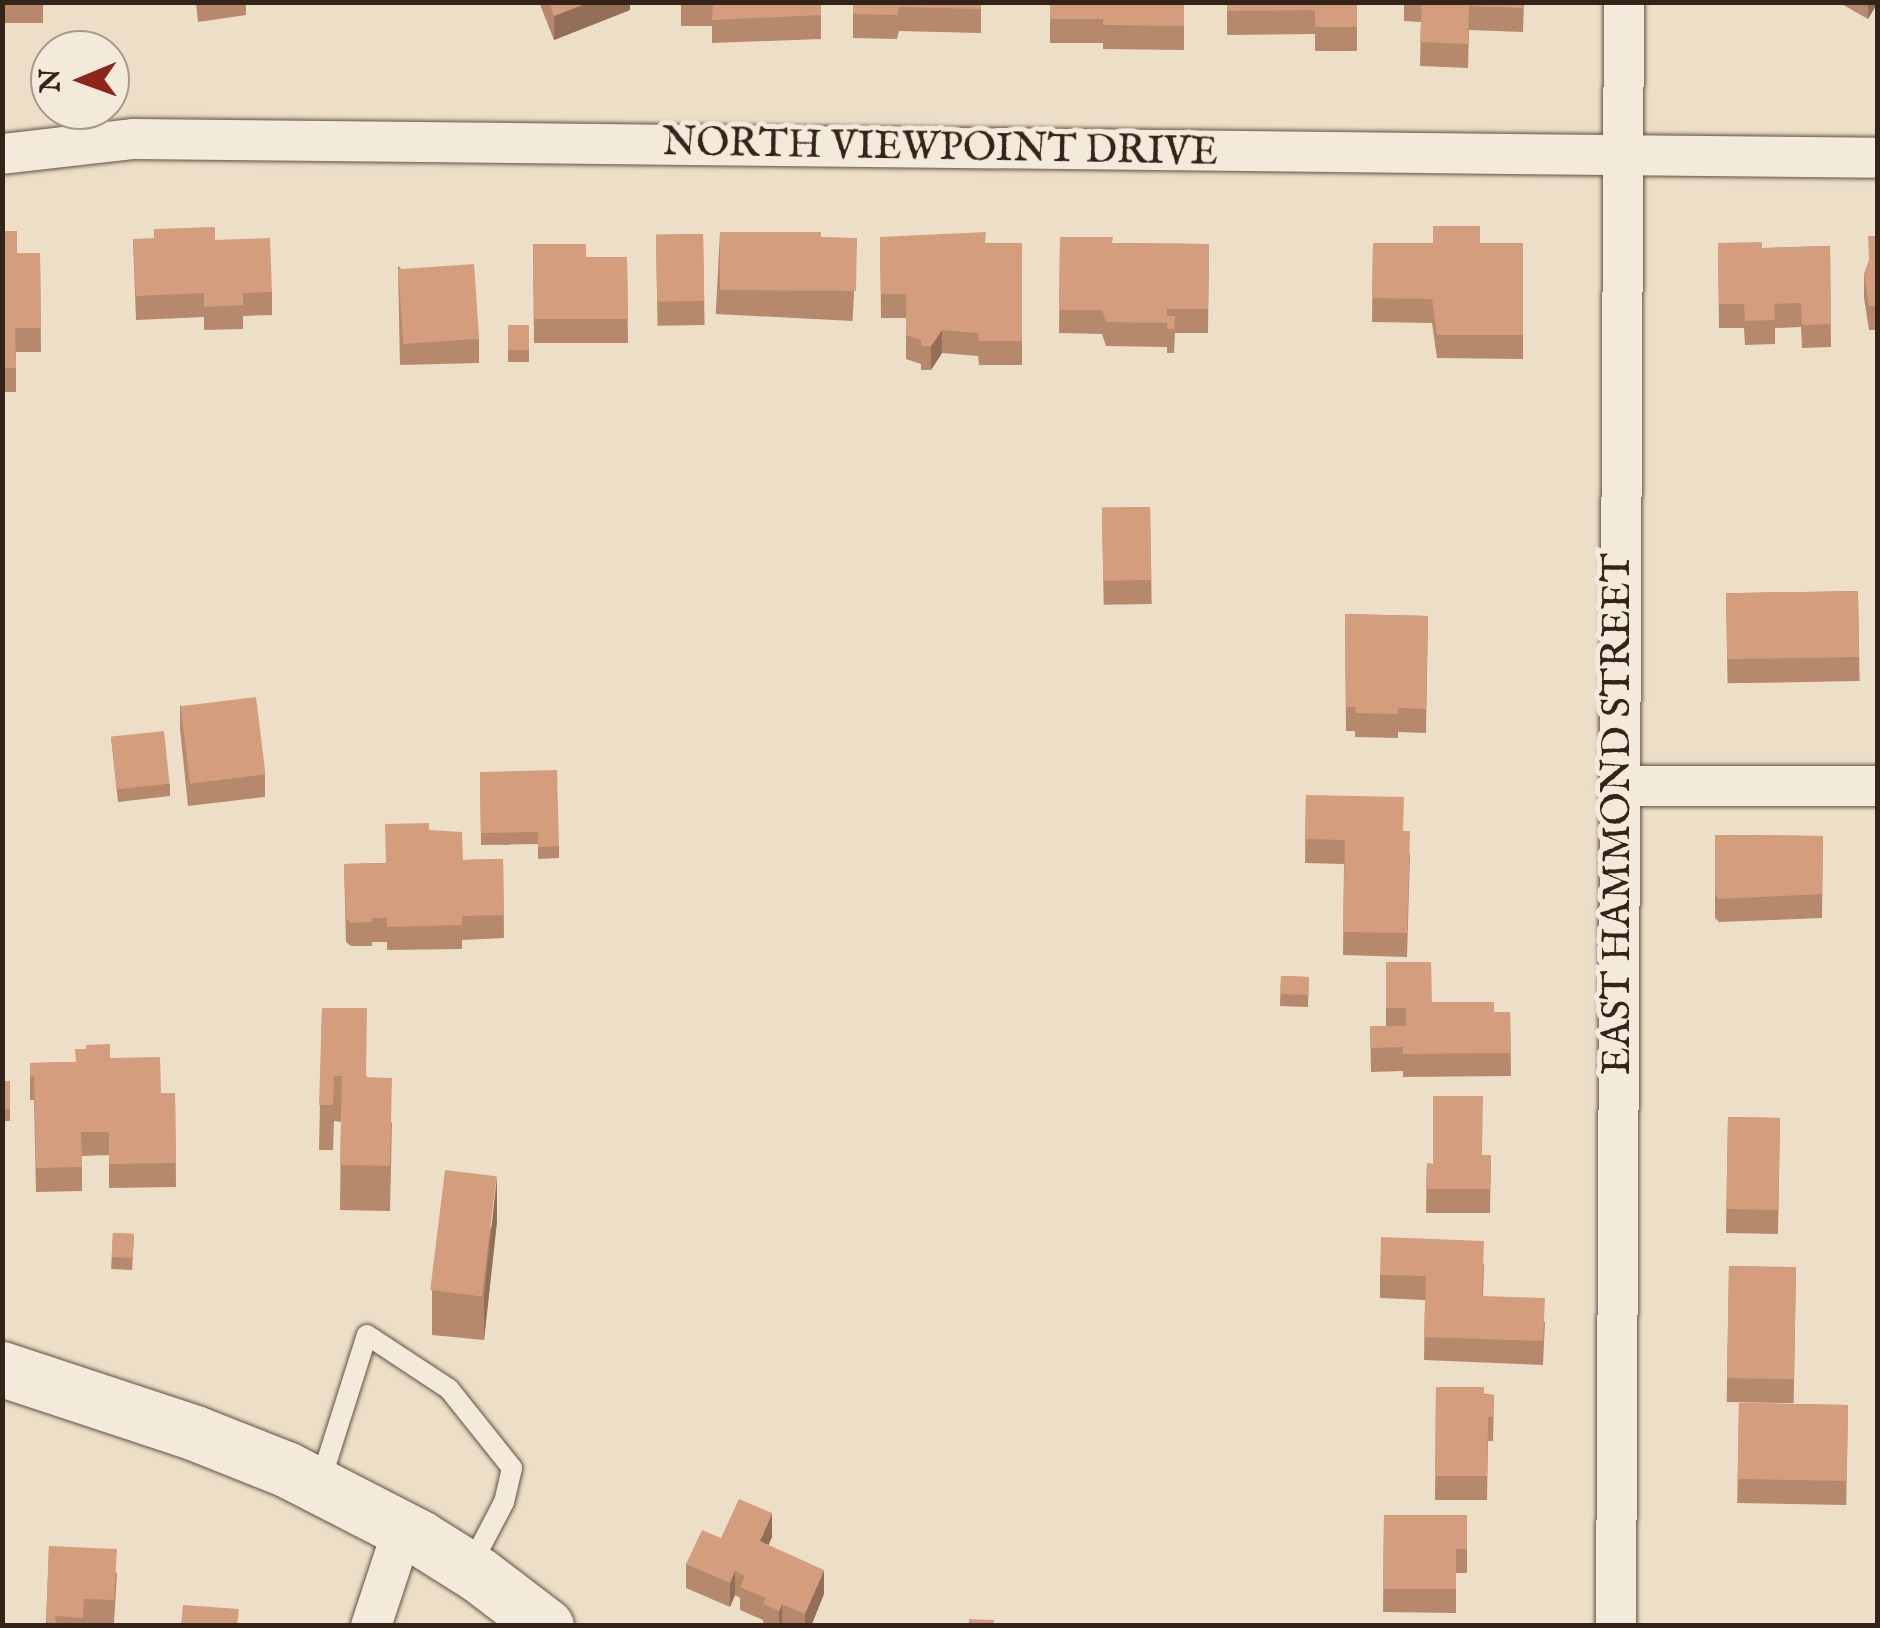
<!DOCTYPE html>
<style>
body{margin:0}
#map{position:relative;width:1880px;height:1628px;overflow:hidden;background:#eddfc7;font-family:"IM FELL English",serif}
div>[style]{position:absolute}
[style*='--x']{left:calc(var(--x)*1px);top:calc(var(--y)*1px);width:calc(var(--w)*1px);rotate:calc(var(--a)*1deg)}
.roads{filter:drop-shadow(0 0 2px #625244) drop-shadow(0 0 2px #625244)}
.lane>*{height:20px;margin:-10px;padding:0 10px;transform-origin:10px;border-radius:10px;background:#f3eadb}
.street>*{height:40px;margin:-20px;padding:0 20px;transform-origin:20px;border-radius:20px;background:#f3eadb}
.secondary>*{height:55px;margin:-27.5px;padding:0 27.5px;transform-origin:27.5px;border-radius:27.5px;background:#f3eadb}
.wall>*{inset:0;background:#b6886c;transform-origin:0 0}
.shaded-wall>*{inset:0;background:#946f58}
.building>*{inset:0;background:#d49e7e;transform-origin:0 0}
span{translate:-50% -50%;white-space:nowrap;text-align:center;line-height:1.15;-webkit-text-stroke:10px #f3eadb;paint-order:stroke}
.street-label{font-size:40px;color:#342319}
.frame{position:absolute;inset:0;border:5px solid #342319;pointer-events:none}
.north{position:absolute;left:30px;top:30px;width:100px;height:100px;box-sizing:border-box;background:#f3eadb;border:2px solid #a79a8d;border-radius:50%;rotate:269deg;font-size:28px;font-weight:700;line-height:40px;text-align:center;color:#342319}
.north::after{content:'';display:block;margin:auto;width:35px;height:45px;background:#8f2418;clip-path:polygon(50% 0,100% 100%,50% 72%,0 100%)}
</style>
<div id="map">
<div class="roads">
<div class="lane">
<div style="--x:319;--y:1486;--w:158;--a:-72.4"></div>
<div style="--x:367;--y:1335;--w:98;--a:33.4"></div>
<div style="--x:449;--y:1389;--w:101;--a:51.4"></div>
<div style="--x:512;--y:1468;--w:35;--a:103"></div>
<div style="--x:504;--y:1502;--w:73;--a:117.6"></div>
</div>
<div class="street">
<div style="--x:2;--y:154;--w:133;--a:-6.5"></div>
<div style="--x:134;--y:139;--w:1744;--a:0.62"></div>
<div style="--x:1619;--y:786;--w:259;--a:0"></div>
<div style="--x:371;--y:1626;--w:102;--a:-71.7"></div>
<div style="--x:1616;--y:1626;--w:1624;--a:-89.72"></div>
</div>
<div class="secondary">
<div style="--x:2;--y:1369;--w:203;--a:18.3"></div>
<div style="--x:195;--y:1433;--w:98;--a:21.6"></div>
<div style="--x:286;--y:1469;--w:151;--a:27.2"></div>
<div style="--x:420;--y:1538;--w:70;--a:32.1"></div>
<div style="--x:479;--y:1575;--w:84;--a:37.3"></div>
</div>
</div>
<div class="wall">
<div style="left:2px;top:2px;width:41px;height:21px"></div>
<div style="clip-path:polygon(196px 2px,246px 2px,246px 15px,198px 22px)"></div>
<div style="clip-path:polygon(539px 2px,630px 2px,630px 10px,554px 40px)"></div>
<div style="clip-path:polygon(681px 2px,821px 2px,821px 39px,712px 43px,712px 26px,681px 26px)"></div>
<div style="clip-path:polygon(853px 2px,981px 2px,981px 33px,899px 31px,897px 39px,853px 38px)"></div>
<div style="clip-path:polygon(1050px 2px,1184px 2px,1184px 50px,1103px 49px,1103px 43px,1050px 43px)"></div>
<div style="clip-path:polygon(1227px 2px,1357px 2px,1357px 51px,1315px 51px,1315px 34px,1227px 35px)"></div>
<div style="clip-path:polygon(1404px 2px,1543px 2px,1543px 4px,1524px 3px,1523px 32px,1469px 30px,1468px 68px,1420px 66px,1421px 22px,1404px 21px)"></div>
<div style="clip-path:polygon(1838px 2px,1878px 2px,1868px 19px)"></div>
<div style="clip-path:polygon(2px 231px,17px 253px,40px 253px,41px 352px,16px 352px,16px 392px,2px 392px)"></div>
<div style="left:720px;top:232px;width:137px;height:82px;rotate:3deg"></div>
<div style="left:703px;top:234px;width:91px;height:47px;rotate:89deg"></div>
<div style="clip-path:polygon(1878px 236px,1878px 330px,1869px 330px,1864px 298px,1864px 274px)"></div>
<div style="clip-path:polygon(880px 237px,986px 243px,1022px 243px,1022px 365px,979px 365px,978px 356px,942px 353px,931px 370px,921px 370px,921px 364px,906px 359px,906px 318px,881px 318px)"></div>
<div style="clip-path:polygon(1060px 237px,1113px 243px,1209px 244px,1208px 333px,1175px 333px,1174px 353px,1167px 353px,1167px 347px,1106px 346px,1102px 334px,1059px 333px)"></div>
<div style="clip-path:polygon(133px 239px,215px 240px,272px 292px,272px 315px,243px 316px,243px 329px,204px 330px,204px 317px,136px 320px)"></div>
<div style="clip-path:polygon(1373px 243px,1523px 243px,1523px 359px,1437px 358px,1432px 323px,1372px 322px)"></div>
<div style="clip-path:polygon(1718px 243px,1762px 248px,1830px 246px,1831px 347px,1802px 348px,1801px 327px,1775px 328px,1775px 344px,1745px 345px,1744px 328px,1719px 328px)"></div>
<div style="clip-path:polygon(533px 244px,586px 257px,627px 257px,628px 343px,534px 343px)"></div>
<div style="clip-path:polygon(398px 266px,479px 339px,479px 363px,400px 365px)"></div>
<div style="left:508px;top:325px;width:21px;height:37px"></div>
<div style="left:1150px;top:507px;width:97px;height:48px;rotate:89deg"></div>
<div style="left:1858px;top:591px;width:90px;height:132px;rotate:89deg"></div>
<div style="clip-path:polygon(1345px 614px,1428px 616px,1426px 733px,1398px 732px,1398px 738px,1355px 737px,1355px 731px,1346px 731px)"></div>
<div style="clip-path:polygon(180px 705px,265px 774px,265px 797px,188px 806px,180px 729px)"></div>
<div style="clip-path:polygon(111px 737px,170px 784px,170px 796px,118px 802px)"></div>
<div style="clip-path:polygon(480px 772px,559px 846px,559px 858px,538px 859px,538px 844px,481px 845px)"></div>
<div style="clip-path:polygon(1306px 795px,1404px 831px,1410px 855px,1407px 957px,1343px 955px,1344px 864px,1305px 863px)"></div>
<div style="clip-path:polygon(429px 830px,463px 860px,503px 859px,504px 938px,462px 940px,462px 949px,387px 950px,387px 942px,372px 942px,372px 946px,351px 946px,346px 942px,344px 864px,385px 863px)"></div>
<div style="clip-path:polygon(1715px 835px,1823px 836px,1822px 918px,1719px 922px,1715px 918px)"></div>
<div style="clip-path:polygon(1386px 962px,1432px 1002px,1494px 1012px,1510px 1012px,1511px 1076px,1403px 1077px,1403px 1071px,1371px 1072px,1370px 1026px,1386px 1026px)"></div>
<div style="left:1281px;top:976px;width:28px;height:30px;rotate:2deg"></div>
<div style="clip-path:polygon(322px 1008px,367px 1077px,392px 1123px,390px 1211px,340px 1210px,341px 1122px,334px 1121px,333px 1150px,319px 1150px)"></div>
<div style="clip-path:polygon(110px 1058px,161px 1093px,175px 1093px,176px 1187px,109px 1188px,109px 1155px,82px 1156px,82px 1191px,36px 1192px,34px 1100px,30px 1100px,30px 1063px,76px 1062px)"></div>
<div style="left:2px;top:1081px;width:8px;height:40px"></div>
<div style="left:1728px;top:1117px;width:52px;height:116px;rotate:1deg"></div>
<div style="clip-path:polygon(1482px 1155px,1491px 1155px,1490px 1213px,1426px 1213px,1427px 1163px,1433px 1164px)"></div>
<div style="clip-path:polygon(497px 1221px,484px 1340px,432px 1335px,432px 1290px)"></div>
<div style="left:113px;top:1233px;width:21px;height:36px;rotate:3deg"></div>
<div style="clip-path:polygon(1484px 1264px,1483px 1296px,1545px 1322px,1543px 1365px,1424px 1360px,1425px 1300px,1380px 1298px,1380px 1275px)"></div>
<div style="left:1729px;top:1266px;width:67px;height:136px;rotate:1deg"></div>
<div style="clip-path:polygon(1436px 1387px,1494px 1395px,1493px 1441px,1488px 1441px,1487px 1500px,1435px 1500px)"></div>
<div style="left:1739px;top:1403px;width:109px;height:100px;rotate:1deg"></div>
<div style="clip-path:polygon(1384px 1515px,1467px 1515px,1467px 1573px,1456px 1573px,1456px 1613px,1383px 1612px)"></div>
<div style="clip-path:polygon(772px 1537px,768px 1545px,824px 1594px,811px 1626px,763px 1626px,763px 1620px,740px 1610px,740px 1598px,735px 1595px,730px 1607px,686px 1588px,686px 1564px,721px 1538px)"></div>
<div style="clip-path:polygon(49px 1546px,117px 1573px,114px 1624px,84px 1623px,84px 1626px,46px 1626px)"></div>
</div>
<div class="shaded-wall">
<div style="clip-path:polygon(590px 2px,630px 2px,630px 10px,554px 40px,554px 16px)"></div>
<div style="clip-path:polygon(1868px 2px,1878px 2px,1868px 19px)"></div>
<div style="clip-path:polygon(942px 330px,942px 353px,931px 370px,931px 346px)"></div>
<div style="clip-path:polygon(497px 1176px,497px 1221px,484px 1340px,484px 1295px)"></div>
<div style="clip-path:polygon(772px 1513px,772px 1537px,760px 1565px,760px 1541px)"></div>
<div style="clip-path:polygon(824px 1570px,824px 1594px,811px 1626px,805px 1626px,805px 1614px)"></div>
<div style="clip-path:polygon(735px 1571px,735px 1595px,730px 1607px,730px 1583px)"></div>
<div style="clip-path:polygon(782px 1604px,782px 1626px,779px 1626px,779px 1611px)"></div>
</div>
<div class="building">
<div style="clip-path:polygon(549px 2px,590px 2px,554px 16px)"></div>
<div style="clip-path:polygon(713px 2px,821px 2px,821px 15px,712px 20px)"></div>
<div style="clip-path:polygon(853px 2px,981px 2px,981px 9px,899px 7px,897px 15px,853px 14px)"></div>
<div style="clip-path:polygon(1050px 2px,1184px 2px,1184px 26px,1103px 25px,1103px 19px,1050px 19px)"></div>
<div style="clip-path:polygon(1227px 2px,1357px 2px,1357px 27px,1315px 27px,1315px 10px,1227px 11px)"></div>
<div style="clip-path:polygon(1422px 2px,1523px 2px,1523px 8px,1469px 6px,1468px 44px,1420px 42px)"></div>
<div style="clip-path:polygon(1433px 226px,1480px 226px,1480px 243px,1523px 243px,1523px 335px,1437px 335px,1432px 299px,1372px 298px,1373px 243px,1433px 243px)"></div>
<div style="clip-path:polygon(215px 227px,215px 240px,270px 238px,272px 292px,243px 293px,243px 305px,204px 307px,204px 293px,136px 296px,133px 239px,154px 238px,154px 229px)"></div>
<div style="clip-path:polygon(2px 231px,17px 231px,17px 253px,40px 253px,41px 328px,15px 328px,16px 368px,2px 368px)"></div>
<div style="clip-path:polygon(720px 232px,821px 232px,821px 237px,857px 238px,856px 291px,720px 290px)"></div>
<div style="clip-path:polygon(986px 232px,985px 243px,1022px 243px,1022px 341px,979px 341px,978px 333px,942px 330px,931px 346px,921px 346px,921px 340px,906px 335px,906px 294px,881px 294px,880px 237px)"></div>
<div style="left:703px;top:234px;width:67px;height:47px;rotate:89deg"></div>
<div style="clip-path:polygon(1868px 236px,1878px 236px,1878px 306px,1869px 306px,1864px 274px,1869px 262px)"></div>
<div style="clip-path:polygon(1060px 237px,1113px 237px,1112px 243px,1209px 244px,1208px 309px,1167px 309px,1167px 316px,1175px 316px,1174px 329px,1167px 329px,1167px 323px,1106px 322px,1102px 310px,1059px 310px)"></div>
<div style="clip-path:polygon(1762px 242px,1762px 248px,1830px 246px,1831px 324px,1802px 325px,1801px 303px,1774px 304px,1775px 320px,1745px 321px,1744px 304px,1719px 304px,1718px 243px)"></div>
<div style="clip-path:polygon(533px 244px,586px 244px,586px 257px,627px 257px,628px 319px,534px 319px)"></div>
<div style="left:474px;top:264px;width:75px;height:76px;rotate:86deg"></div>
<div style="left:508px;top:325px;width:21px;height:25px"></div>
<div style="left:1150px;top:507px;width:73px;height:48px;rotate:89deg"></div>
<div style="left:1858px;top:591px;width:66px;height:132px;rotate:89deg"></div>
<div style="clip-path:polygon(1345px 614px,1428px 616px,1426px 709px,1398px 708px,1398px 714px,1355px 713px,1356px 707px,1346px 707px)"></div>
<div style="left:256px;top:697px;width:78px;height:76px;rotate:83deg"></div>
<div style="left:164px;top:731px;width:53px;height:53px;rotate:84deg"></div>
<div style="clip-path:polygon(557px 770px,559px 846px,538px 847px,538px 832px,481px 833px,480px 772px)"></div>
<div style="clip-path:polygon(1306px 795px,1404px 797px,1403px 831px,1410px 831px,1407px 933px,1343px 932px,1345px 840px,1305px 839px)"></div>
<div style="clip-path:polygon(429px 823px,429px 830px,462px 832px,463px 860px,503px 859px,504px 915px,462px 916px,462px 925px,387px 927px,387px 918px,372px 918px,372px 922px,351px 923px,346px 918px,344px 864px,386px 863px,385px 824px)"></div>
<div style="clip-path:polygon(1715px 835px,1823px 836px,1822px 894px,1719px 899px,1715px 894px)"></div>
<div style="clip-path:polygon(1386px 962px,1431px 962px,1432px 1002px,1494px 1002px,1494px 1012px,1510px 1012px,1511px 1053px,1403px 1054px,1403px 1047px,1371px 1048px,1370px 1026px,1406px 1026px,1406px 1008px,1386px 1008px)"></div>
<div style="left:1281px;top:976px;width:28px;height:18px;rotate:2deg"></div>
<div style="clip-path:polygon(322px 1008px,367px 1008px,366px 1077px,392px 1078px,390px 1166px,340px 1165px,342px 1076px,334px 1076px,333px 1105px,319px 1105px)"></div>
<div style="clip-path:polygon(110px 1044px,110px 1058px,160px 1057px,161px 1093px,175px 1093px,176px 1163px,109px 1164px,109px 1132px,81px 1132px,82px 1167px,36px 1168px,34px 1076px,30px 1076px,30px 1063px,76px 1062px,75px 1049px,86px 1049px,86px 1045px)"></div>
<div style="left:2px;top:1081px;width:8px;height:28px"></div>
<div style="clip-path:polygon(1433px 1096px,1483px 1096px,1482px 1155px,1491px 1155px,1490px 1189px,1426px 1189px,1427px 1163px,1433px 1164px)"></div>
<div style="left:1728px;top:1117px;width:52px;height:92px;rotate:1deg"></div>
<div style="left:445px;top:1170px;width:52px;height:121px;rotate:7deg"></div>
<div style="left:113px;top:1233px;width:21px;height:24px;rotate:3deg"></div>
<div style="clip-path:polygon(1381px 1237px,1484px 1241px,1482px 1296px,1545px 1298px,1543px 1341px,1424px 1337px,1426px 1276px,1380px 1275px)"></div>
<div style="left:1729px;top:1266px;width:67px;height:112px;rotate:1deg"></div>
<div style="clip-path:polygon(1436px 1387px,1484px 1387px,1484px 1395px,1494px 1395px,1493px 1417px,1488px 1417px,1487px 1476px,1435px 1476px)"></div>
<div style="left:1739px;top:1403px;width:109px;height:76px;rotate:1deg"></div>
<div style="clip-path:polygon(739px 1499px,772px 1513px,760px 1541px,824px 1570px,805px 1614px,782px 1604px,779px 1611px,763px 1604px,766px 1598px,740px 1587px,745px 1576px,735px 1571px,730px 1583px,686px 1564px,702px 1530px,721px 1538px)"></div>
<div style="clip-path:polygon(1384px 1515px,1467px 1515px,1467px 1549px,1456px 1549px,1456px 1589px,1383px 1589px)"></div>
<div style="clip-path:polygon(49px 1546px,117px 1549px,114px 1600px,84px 1599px,83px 1618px,55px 1616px,56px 1623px,46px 1622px)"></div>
<div style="clip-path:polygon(183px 1605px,239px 1609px,237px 1626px,181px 1626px)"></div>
<div style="clip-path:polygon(969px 1619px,994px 1620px,993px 1626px,969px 1626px)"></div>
</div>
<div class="street-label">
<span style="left:940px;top:149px;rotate:1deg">NORTH VIEWPOINT DRIVE</span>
<span style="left:1619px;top:814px;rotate:-90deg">EAST HAMMOND STREET</span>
</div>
<div class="frame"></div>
<div class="north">N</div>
</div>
